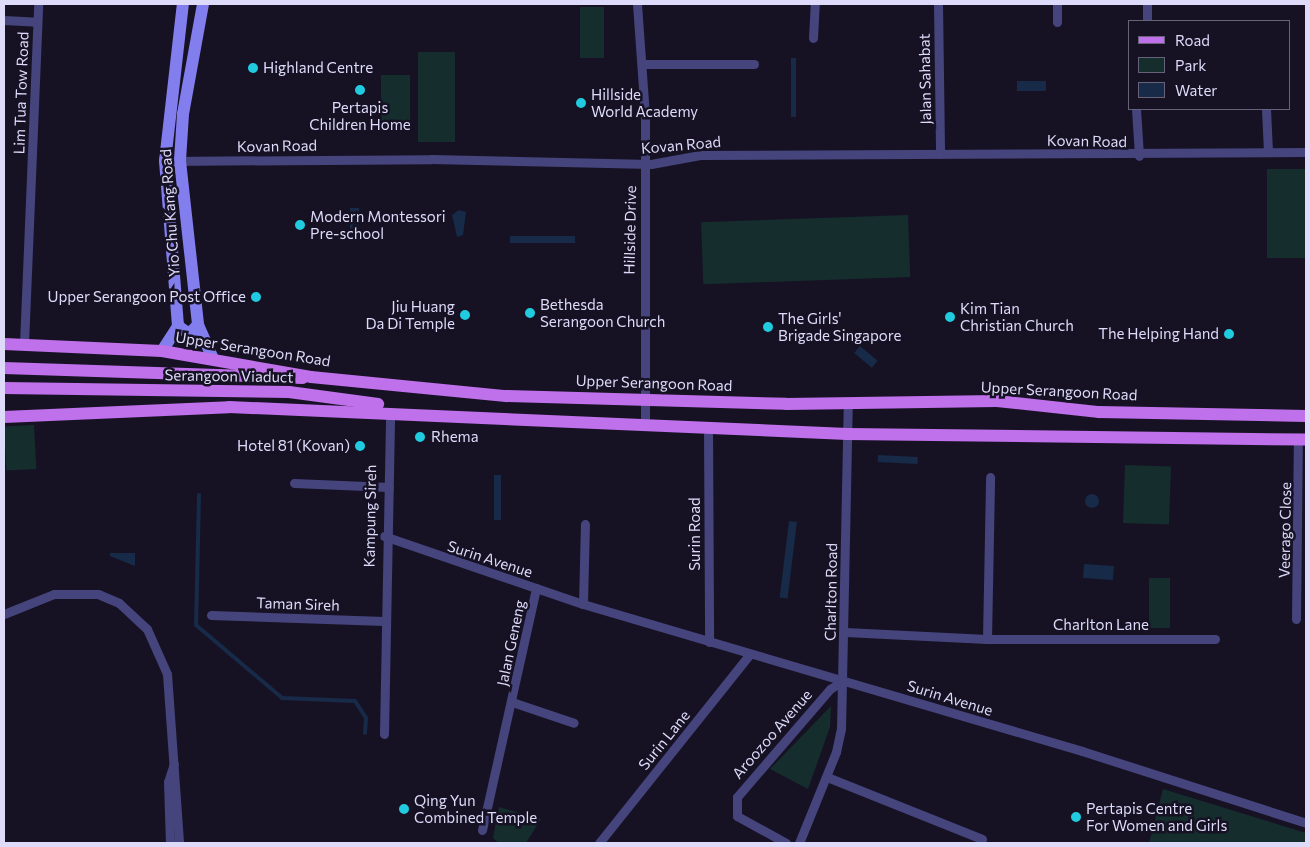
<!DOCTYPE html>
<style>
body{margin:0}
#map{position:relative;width:1310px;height:847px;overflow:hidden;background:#161224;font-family:Commissioner,sans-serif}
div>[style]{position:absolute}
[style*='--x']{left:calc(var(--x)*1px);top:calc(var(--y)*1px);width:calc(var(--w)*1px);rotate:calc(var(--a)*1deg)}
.green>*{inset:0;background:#162d2d;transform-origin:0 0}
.water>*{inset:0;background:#172a48;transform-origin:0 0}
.round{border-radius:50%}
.stream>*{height:4px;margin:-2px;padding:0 2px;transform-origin:2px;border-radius:2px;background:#172a48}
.street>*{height:9px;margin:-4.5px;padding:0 4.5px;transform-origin:4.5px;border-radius:4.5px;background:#46447d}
.secondary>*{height:12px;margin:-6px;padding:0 6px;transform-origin:6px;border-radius:6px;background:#827eed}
.primary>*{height:12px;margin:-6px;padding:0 6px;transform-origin:6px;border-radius:6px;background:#bf70eb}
.dots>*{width:14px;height:14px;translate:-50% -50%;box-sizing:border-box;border:2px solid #161224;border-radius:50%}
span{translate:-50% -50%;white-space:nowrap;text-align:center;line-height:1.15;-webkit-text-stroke:5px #161224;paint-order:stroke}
.poi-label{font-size:15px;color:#dedbfa}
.left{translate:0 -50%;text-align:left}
.right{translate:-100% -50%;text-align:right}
.street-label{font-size:15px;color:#dedbfa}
.frame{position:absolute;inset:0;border:5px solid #dedbfa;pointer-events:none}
.legend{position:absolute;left:1128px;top:20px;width:162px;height:90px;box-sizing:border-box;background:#161224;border:1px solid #66627a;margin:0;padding:6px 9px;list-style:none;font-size:15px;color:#dedbfa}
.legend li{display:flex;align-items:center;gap:10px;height:25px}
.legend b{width:25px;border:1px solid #66627a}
</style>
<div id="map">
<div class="green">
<div style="left:580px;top:7px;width:24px;height:51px"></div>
<div style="left:418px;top:52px;width:37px;height:90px"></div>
<div style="left:381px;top:75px;width:29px;height:51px"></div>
<div style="left:1306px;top:169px;width:89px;height:39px;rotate:90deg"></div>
<div style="left:908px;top:215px;width:62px;height:207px;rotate:88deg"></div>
<div style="left:34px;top:425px;width:44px;height:30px;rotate:87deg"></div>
<div style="left:1125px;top:465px;width:46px;height:58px;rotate:2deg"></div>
<div style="left:1149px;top:578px;width:21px;height:50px"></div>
<div style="clip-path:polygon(831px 706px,830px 727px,808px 789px,770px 769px)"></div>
<div style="clip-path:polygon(1163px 789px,1306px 833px,1306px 843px,1149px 843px)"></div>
<div style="clip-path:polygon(499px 807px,541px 819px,526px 843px,499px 843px,493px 838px)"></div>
</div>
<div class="water">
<div style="left:791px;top:58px;width:5px;height:59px"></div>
<div style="left:1017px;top:81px;width:29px;height:10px"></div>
<div style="left:350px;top:208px;width:9px;height:30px"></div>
<div style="clip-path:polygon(459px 210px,466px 212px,463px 235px,457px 237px,452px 215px)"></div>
<div style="left:575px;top:236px;width:7px;height:65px;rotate:90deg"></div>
<div style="left:860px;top:346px;width:23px;height:9px;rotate:40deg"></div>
<div style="left:878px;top:455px;width:40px;height:7px;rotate:3deg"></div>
<div style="left:494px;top:475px;width:7px;height:45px"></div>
<div class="round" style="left:1085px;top:494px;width:14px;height:14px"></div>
<div style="left:789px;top:521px;width:8px;height:77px;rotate:7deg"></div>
<div style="clip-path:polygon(110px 553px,135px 553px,135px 566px,110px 556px)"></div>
<div style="left:1084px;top:564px;width:30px;height:14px;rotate:4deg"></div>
</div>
<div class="stream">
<div style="--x:199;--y:495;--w:130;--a:91.3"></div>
<div style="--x:196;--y:625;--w:113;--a:40.3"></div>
<div style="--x:282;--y:698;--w:73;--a:2.4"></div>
<div style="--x:355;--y:701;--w:20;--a:57"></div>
<div style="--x:366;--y:718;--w:15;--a:94"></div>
</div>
<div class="street">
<div style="--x:637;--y:4;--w:112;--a:85.9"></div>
<div style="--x:645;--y:116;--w:308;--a:90"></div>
<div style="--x:938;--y:4;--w:150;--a:89.2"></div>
<div style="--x:1057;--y:4;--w:18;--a:90"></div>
<div style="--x:1147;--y:4;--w:17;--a:90"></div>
<div style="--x:4;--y:20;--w:33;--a:3"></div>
<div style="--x:813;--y:38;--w:34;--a:-87"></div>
<div style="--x:643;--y:64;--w:111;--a:0"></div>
<div style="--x:1136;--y:109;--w:47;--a:86.3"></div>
<div style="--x:1266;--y:109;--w:43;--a:87.3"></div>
<div style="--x:165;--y:161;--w:266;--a:-0.4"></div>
<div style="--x:431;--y:159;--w:220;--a:1.3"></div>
<div style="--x:651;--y:164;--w:50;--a:-10.4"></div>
<div style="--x:700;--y:155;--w:606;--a:-0.28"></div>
<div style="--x:24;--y:344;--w:340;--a:-87.6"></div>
<div style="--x:708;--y:426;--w:216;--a:89.7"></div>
<div style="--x:294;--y:483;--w:95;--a:2.4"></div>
<div style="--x:384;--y:536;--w:210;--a:18.9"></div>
<div style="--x:583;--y:604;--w:520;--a:16.41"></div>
<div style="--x:1082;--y:751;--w:235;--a:17.8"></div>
<div style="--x:583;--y:604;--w:80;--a:-88.6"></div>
<div style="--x:4;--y:614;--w:54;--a:-21.8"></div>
<div style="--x:54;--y:594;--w:44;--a:0"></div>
<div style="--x:98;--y:594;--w:23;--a:23"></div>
<div style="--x:119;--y:603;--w:38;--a:43"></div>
<div style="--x:147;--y:629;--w:49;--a:66"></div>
<div style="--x:167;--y:674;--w:169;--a:85.9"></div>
<div style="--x:211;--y:615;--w:173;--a:2"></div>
<div style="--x:1296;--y:619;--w:178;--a:-89.4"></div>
<div style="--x:845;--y:632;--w:142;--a:2.8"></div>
<div style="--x:987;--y:639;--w:228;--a:0"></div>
<div style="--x:987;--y:639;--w:162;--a:-88.9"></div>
<div style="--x:512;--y:702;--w:65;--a:18.7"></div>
<div style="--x:384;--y:734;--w:322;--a:-88.9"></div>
<div style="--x:827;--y:777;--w:167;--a:21.8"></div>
<div style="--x:482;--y:830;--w:248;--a:-77.4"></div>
<div style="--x:170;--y:843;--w:61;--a:-91.9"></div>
<div style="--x:168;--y:782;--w:19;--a:-72"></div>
<div style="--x:599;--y:843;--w:242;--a:-51.4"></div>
<div style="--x:786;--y:843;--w:56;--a:-151.1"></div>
<div style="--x:737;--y:816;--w:19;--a:-90"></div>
<div style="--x:737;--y:797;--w:143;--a:-49.3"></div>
<div style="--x:830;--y:689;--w:15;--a:-32"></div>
<div style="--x:799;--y:843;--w:98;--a:-67.9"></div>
<div style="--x:836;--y:752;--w:24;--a:-78"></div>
<div style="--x:841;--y:729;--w:325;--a:-88.8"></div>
</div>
<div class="secondary">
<div style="--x:203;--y:4;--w:112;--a:100.3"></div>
<div style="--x:183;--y:114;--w:47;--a:93.7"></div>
<div style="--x:180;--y:161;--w:165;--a:83.7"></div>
<div style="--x:198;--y:325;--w:36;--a:66"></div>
<div style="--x:178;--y:326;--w:14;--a:36"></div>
<div style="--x:189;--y:334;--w:13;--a:-45"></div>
<div style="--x:162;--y:351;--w:30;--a:-57"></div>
<div style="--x:178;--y:326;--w:166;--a:-94.5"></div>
<div style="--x:165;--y:161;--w:158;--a:-83.5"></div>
</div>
<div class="primary">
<div style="--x:4;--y:344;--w:158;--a:2.5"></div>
<div style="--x:162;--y:351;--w:151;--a:9.9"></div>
<div style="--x:311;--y:377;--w:196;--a:5.6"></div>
<div style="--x:506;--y:396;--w:280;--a:1.6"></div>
<div style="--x:786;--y:404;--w:211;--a:-0.8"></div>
<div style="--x:997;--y:401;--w:103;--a:6.2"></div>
<div style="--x:1099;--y:412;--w:207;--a:1.1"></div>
<div style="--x:4;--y:368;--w:299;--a:1.9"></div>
<div style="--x:4;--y:388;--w:285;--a:0.8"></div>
<div style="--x:289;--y:392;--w:90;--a:7.7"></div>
<div style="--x:4;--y:417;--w:225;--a:-2.5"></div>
<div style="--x:229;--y:407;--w:619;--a:2.5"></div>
<div style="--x:847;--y:434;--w:459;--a:0.7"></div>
</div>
<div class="dots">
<div style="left:253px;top:68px;background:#20cbe0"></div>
<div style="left:360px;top:90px;background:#20cbe0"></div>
<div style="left:581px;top:103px;background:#20cbe0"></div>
<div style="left:300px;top:225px;background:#20cbe0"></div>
<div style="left:256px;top:297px;background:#20cbe0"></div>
<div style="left:530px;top:313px;background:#20cbe0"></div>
<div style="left:465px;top:315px;background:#20cbe0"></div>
<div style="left:950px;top:317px;background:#20cbe0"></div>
<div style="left:768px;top:327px;background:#20cbe0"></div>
<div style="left:1229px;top:334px;background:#20cbe0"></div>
<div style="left:420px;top:437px;background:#20cbe0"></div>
<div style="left:360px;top:446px;background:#20cbe0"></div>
<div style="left:404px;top:809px;background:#20cbe0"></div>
<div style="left:1076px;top:817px;background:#20cbe0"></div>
</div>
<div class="poi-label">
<span class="left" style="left:263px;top:68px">Highland Centre</span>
<span class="left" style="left:591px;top:103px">Hillside<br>World Academy</span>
<span style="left:360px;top:116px">Pertapis<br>Children Home</span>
<span class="left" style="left:310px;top:225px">Modern Montessori<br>Pre-school</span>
<span class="right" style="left:246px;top:297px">Upper Serangoon Post Office</span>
<span class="left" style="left:540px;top:313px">Bethesda<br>Serangoon Church</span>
<span class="right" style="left:455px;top:315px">Jiu Huang<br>Da Di Temple</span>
<span class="left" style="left:960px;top:317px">Kim Tian<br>Christian Church</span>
<span class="left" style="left:778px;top:327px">The Girls'<br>Brigade Singapore</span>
<span class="right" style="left:1219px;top:334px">The Helping Hand</span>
<span class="left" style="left:431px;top:437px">Rhema</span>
<span class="right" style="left:350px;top:446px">Hotel 81 (Kovan)</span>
<span class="left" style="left:414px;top:809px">Qing Yun<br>Combined Temple</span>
<span class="left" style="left:1086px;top:817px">Pertapis Centre<br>For Women and Girls</span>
</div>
<div class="street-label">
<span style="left:925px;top:79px;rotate:-91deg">Jalan Sahabat</span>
<span style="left:21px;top:93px;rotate:-88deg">Lim Tua Tow Road</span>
<span style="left:1087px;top:141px;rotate:1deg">Kovan Road</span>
<span style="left:681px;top:145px;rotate:-5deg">Kovan Road</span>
<span style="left:277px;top:146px;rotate:-1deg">Kovan Road</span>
<span style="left:170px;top:213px;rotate:-94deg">Yio Chu Kang Road</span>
<span style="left:630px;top:230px;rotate:-89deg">Hillside Drive</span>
<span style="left:253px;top:349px;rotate:9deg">Upper Serangoon Road</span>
<span style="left:229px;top:376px;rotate:1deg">Serangoon Viaduct</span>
<span style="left:654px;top:383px;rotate:2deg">Upper Serangoon Road</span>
<span style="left:1059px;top:391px;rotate:3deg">Upper Serangoon Road</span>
<span style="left:370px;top:516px;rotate:-89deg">Kampung Sireh</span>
<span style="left:1285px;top:530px;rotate:-89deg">Veerago Close</span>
<span style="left:695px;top:534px;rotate:-90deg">Surin Road</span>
<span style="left:490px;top:559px;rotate:18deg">Surin Avenue</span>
<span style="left:831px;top:592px;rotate:-89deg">Charlton Road</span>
<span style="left:298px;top:604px;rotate:2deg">Taman Sireh</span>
<span style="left:1101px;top:625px">Charlton Lane</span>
<span style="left:511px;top:643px;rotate:-78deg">Jalan Geneng</span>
<span style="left:950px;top:698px;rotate:17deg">Surin Avenue</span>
<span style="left:772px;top:734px;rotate:-49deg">Aroozoo Avenue</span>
<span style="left:664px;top:740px;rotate:-51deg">Surin Lane</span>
</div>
<div class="frame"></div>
<ul class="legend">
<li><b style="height:6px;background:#bf70eb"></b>Road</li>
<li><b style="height:14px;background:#162d2d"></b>Park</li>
<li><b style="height:14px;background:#172a48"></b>Water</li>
</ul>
</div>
